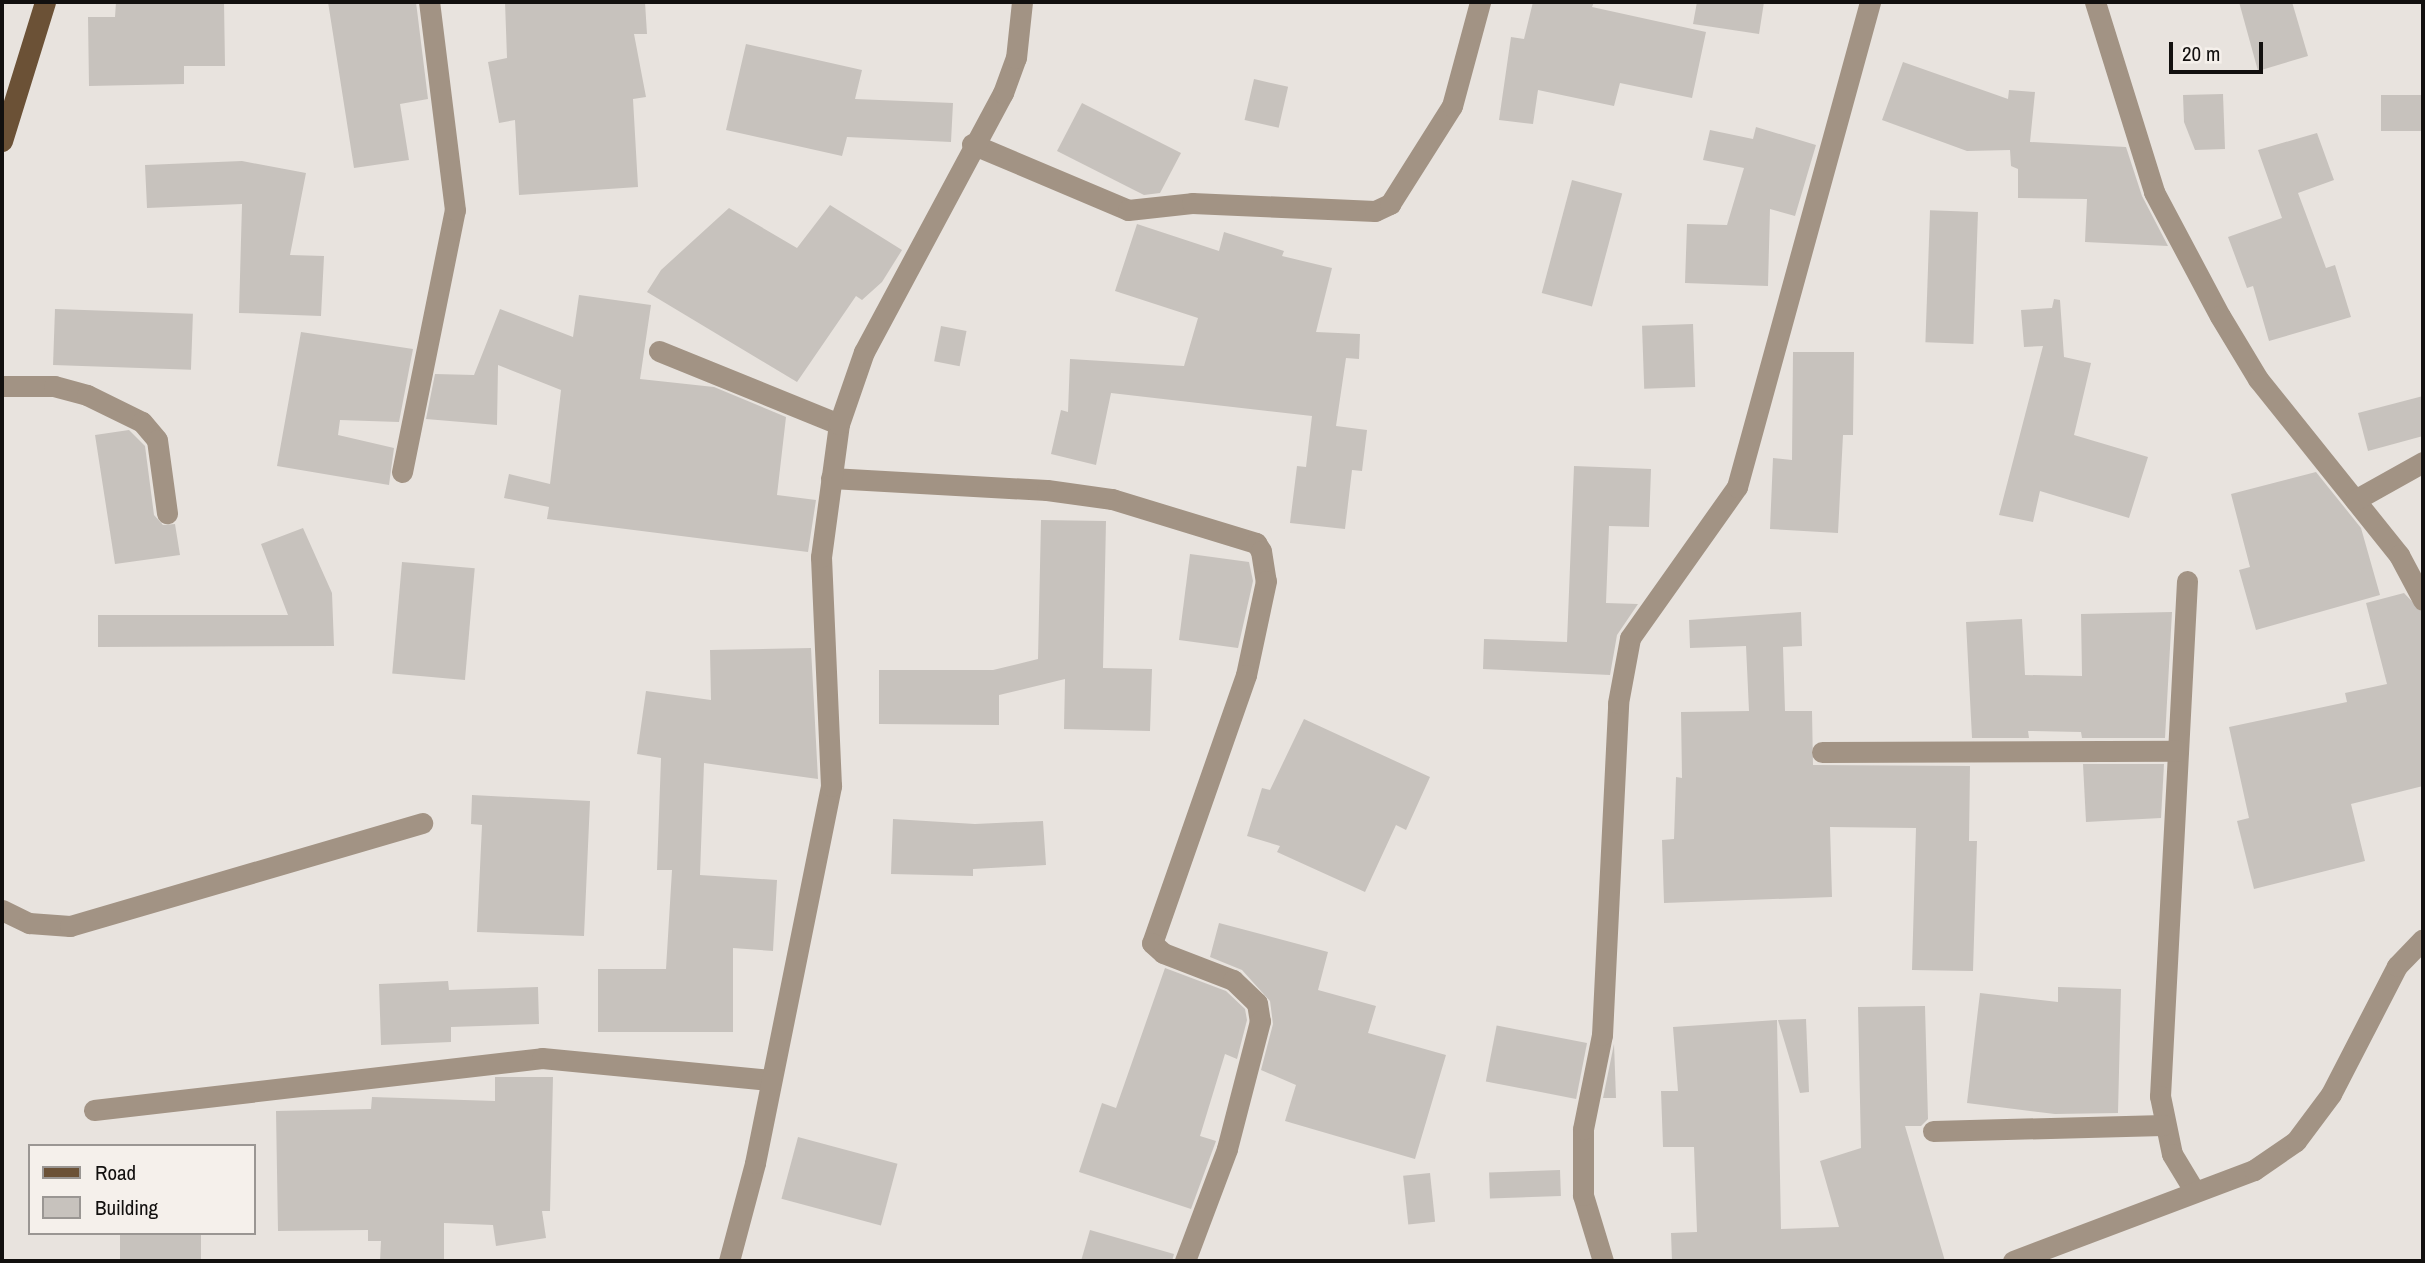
<!DOCTYPE html>
<style>
body{margin:0}
#map{position:relative;width:2425px;height:1263px;overflow:hidden;background:#e8e3de;font-family:"Archivo Narrow",sans-serif}
div>[style]{position:absolute}
[style*='--x']{left:calc(var(--x)*1px);top:calc(var(--y)*1px);width:calc(var(--w)*1px);rotate:calc(var(--a)*1deg)}
.building>*{inset:0;background:#c7c2bd;transform-origin:0 0}
.minor>*{height:21px;margin:-10.5px;padding:0 10.5px;transform-origin:10.5px;border-radius:10.5px;background:#a29384}
.major>*{height:21px;margin:-10.5px;padding:0 10.5px;transform-origin:10.5px;border-radius:10.5px;background:#6b5136}
span{translate:-50% -50%;white-space:nowrap;text-align:center;line-height:1.15;-webkit-text-stroke:7px #f5f0eb;paint-order:stroke}
.frame{position:absolute;inset:0;border:4px solid #12100f;pointer-events:none}
.legend{position:absolute;left:28px;top:1144px;width:228px;height:91px;box-sizing:border-box;background:#f5f0eb;border:2px solid #9a9693;margin:0;padding:9px 12px;list-style:none;font-size:21px;color:#12100f}
.legend li{display:flex;align-items:center;gap:14px;height:35px}
.legend b{width:35px;border:2px solid #9a9693}
.scale{position:absolute;left:2169px;top:42px;width:94px;height:32px;box-sizing:border-box;border:4px solid #12100f;border-top:0;padding-left:9px;font-size:21px;line-height:24px;white-space:nowrap;color:#12100f;-webkit-text-stroke:5px #f5f0eb;paint-order:stroke}
</style>
<div id="map">
<div class="building">
<div style="clip-path:polygon(116px 2px,224px 2px,225px 66px,184px 66px,184px 84px,89px 86px,88px 17px,115px 17px)"></div>
<div style="clip-path:polygon(328px 2px,416px 2px,428px 99px,400px 104px,409px 160px,354px 168px)"></div>
<div style="clip-path:polygon(505px 2px,645px 2px,647px 34px,634px 34px,646px 97px,633px 99px,638px 187px,519px 195px,515px 120px,499px 123px,488px 62px,507px 58px)"></div>
<div style="clip-path:polygon(1533px 2px,1594px 2px,1592px 7px,1706px 32px,1692px 98px,1620px 83px,1614px 106px,1538px 90px,1533px 124px,1499px 120px,1511px 37px,1524px 39px)"></div>
<div style="clip-path:polygon(1697px 2px,1764px 2px,1759px 34px,1693px 24px)"></div>
<div style="clip-path:polygon(2239px 2px,2292px 2px,2308px 56px,2258px 71px)"></div>
<div style="clip-path:polygon(746px 44px,862px 70px,855px 99px,953px 103px,951px 142px,847px 137px,842px 156px,726px 130px)"></div>
<div style="clip-path:polygon(1903px 62px,2008px 99px,2009px 90px,2035px 92px,2030px 142px,2126px 147px,2142px 196px,2168px 246px,2085px 242px,2087px 199px,2018px 198px,2018px 169px,2011px 166px,2010px 150px,1967px 151px,1882px 120px)"></div>
<div style="left:1254px;top:79px;width:35px;height:42px;rotate:13deg"></div>
<div style="clip-path:polygon(2223px 94px,2225px 149px,2195px 150px,2184px 122px,2183px 95px)"></div>
<div style="left:2423px;top:95px;width:36px;height:42px;rotate:90deg"></div>
<div style="clip-path:polygon(1082px 103px,1181px 153px,1160px 193px,1144px 195px,1057px 151px)"></div>
<div style="clip-path:polygon(1756px 127px,1816px 145px,1795px 216px,1770px 209px,1768px 286px,1685px 283px,1687px 224px,1727px 225px,1744px 168px,1703px 160px,1710px 130px,1753px 139px)"></div>
<div style="clip-path:polygon(2317px 133px,2334px 180px,2298px 193px,2326px 268px,2335px 265px,2351px 317px,2269px 341px,2253px 286px,2247px 288px,2228px 237px,2282px 218px,2258px 150px)"></div>
<div style="clip-path:polygon(242px 161px,306px 173px,290px 255px,324px 256px,321px 316px,239px 313px,242px 204px,147px 208px,145px 165px)"></div>
<div style="left:1572px;top:180px;width:52px;height:117px;rotate:15deg"></div>
<div style="clip-path:polygon(830px 205px,902px 250px,882px 282px,862px 300px,856px 296px,797px 382px,647px 292px,661px 270px,729px 208px,797px 248px)"></div>
<div style="left:1978px;top:212px;width:132px;height:48px;rotate:92deg"></div>
<div style="clip-path:polygon(1137px 224px,1219px 251px,1224px 232px,1284px 251px,1282px 256px,1332px 268px,1316px 332px,1360px 334px,1359px 359px,1346px 358px,1336px 426px,1367px 430px,1362px 471px,1352px 470px,1345px 529px,1290px 523px,1297px 466px,1306px 467px,1312px 416px,1111px 393px,1096px 465px,1051px 454px,1061px 410px,1068px 412px,1070px 359px,1184px 366px,1198px 318px,1115px 291px)"></div>
<div style="clip-path:polygon(579px 295px,651px 305px,640px 379px,714px 387px,786px 417px,777px 495px,816px 500px,808px 552px,547px 519px,549px 507px,504px 498px,509px 474px,550px 484px,561px 390px,498px 365px,497px 425px,426px 419px,435px 374px,474px 375px,500px 309px,573px 337px)"></div>
<div style="clip-path:polygon(2054px 299px,2060px 300px,2064px 357px,2091px 363px,2074px 435px,2148px 457px,2129px 518px,2040px 491px,2033px 522px,1999px 515px,2043px 346px,2024px 347px,2021px 310px,2052px 308px)"></div>
<div style="left:55px;top:309px;width:138px;height:56px;rotate:2deg"></div>
<div style="left:1693px;top:324px;width:63px;height:51px;rotate:88deg"></div>
<div style="left:941px;top:326px;width:26px;height:36px;rotate:11deg"></div>
<div style="clip-path:polygon(301px 332px,413px 349px,399px 422px,340px 420px,338px 435px,394px 448px,389px 485px,277px 466px)"></div>
<div style="clip-path:polygon(1793px 352px,1854px 352px,1853px 435px,1843px 435px,1838px 533px,1770px 529px,1773px 458px,1792px 460px)"></div>
<div style="clip-path:polygon(2423px 396px,2423px 436px,2368px 451px,2358px 413px)"></div>
<div style="clip-path:polygon(129px 430px,145px 446px,154px 515px,163px 525px,175px 524px,180px 555px,115px 564px,95px 435px)"></div>
<div style="clip-path:polygon(1574px 466px,1651px 469px,1649px 527px,1609px 526px,1606px 603px,1638px 604px,1617px 635px,1610px 675px,1483px 669px,1484px 639px,1567px 642px)"></div>
<div style="clip-path:polygon(2316px 472px,2361px 528px,2380px 595px,2256px 630px,2239px 570px,2250px 567px,2231px 494px)"></div>
<div style="clip-path:polygon(1041px 520px,1106px 521px,1103px 668px,1152px 669px,1150px 731px,1064px 729px,1065px 679px,999px 695px,999px 725px,879px 724px,879px 670px,993px 670px,1038px 659px)"></div>
<div style="clip-path:polygon(303px 528px,332px 593px,334px 646px,98px 647px,98px 615px,288px 615px,261px 544px)"></div>
<div style="clip-path:polygon(1190px 554px,1249px 562px,1253px 581px,1238px 648px,1179px 640px)"></div>
<div style="left:402px;top:562px;width:73px;height:112px;rotate:5deg"></div>
<div style="clip-path:polygon(2404px 593px,2423px 613px,2423px 786px,2351px 804px,2365px 861px,2254px 889px,2237px 821px,2249px 818px,2229px 727px,2347px 702px,2345px 693px,2387px 684px,2366px 603px)"></div>
<div style="clip-path:polygon(1801px 612px,1802px 646px,1783px 647px,1785px 711px,1812px 711px,1813px 765px,1970px 766px,1969px 841px,1977px 841px,1973px 971px,1912px 970px,1916px 828px,1830px 827px,1832px 897px,1664px 903px,1662px 840px,1674px 839px,1676px 777px,1682px 778px,1681px 712px,1749px 711px,1746px 646px,1690px 648px,1689px 620px)"></div>
<div style="clip-path:polygon(2172px 612px,2165px 738px,2082px 738px,2081px 732px,2028px 731px,2029px 738px,1972px 738px,1966px 622px,2022px 619px,2025px 675px,2082px 676px,2081px 614px)"></div>
<div style="clip-path:polygon(811px 648px,818px 779px,704px 763px,700px 875px,777px 880px,773px 951px,733px 948px,733px 1032px,598px 1032px,598px 969px,666px 969px,672px 870px,657px 870px,661px 758px,637px 754px,646px 691px,711px 700px,710px 650px)"></div>
<div style="clip-path:polygon(1304px 719px,1430px 777px,1406px 830px,1396px 825px,1365px 892px,1277px 852px,1280px 846px,1247px 836px,1262px 788px,1270px 790px)"></div>
<div style="clip-path:polygon(2083px 764px,2164px 764px,2161px 818px,2086px 822px)"></div>
<div style="clip-path:polygon(472px 795px,590px 801px,584px 936px,477px 932px,482px 825px,471px 824px)"></div>
<div style="clip-path:polygon(893px 819px,975px 824px,1043px 821px,1046px 865px,973px 869px,973px 876px,891px 874px)"></div>
<div style="clip-path:polygon(1219px 923px,1328px 952px,1318px 990px,1376px 1006px,1368px 1033px,1446px 1055px,1415px 1159px,1285px 1121px,1296px 1085px,1261px 1070px,1273px 1024px,1270px 1001px,1242px 970px,1210px 957px)"></div>
<div style="clip-path:polygon(1165px 968px,1226px 991px,1245px 1009px,1247px 1020px,1237px 1059px,1225px 1054px,1200px 1136px,1216px 1141px,1191px 1209px,1079px 1172px,1102px 1103px,1116px 1108px)"></div>
<div style="clip-path:polygon(448px 981px,449px 990px,538px 987px,539px 1024px,451px 1027px,451px 1042px,381px 1045px,379px 984px)"></div>
<div style="clip-path:polygon(2058px 987px,2121px 989px,2118px 1113px,2055px 1114px,1967px 1103px,1980px 993px,2058px 1002px)"></div>
<div style="clip-path:polygon(1925px 1006px,1928px 1119px,1921px 1126px,1905px 1126px,1945px 1261px,1672px 1261px,1671px 1233px,1697px 1232px,1694px 1147px,1663px 1147px,1661px 1091px,1678px 1091px,1673px 1027px,1777px 1020px,1781px 1229px,1839px 1227px,1820px 1161px,1861px 1148px,1858px 1007px)"></div>
<div style="clip-path:polygon(1806px 1019px,1809px 1092px,1800px 1093px,1778px 1020px)"></div>
<div style="left:1587px;top:1043px;width:57px;height:92px;rotate:101deg"></div>
<div style="clip-path:polygon(1614px 1044px,1616px 1098px,1603px 1098px)"></div>
<div style="clip-path:polygon(495px 1077px,553px 1077px,550px 1211px,542px 1211px,546px 1238px,496px 1246px,493px 1225px,444px 1223px,444px 1261px,380px 1261px,381px 1241px,368px 1241px,368px 1230px,278px 1231px,276px 1111px,371px 1109px,372px 1097px,495px 1101px)"></div>
<div style="left:798px;top:1137px;width:103px;height:64px;rotate:15deg"></div>
<div style="left:1560px;top:1170px;width:26px;height:71px;rotate:88deg"></div>
<div style="left:1430px;top:1173px;width:49px;height:27px;rotate:84deg"></div>
<div style="clip-path:polygon(1090px 1230px,1174px 1254px,1172px 1261px,1081px 1261px)"></div>
<div style="left:120px;top:1233px;width:81px;height:28px"></div>
</div>
<div class="minor">
<div style="--x:2095;--y:2;--w:199;--a:72.7"></div>
<div style="--x:2154;--y:192;--w:140;--a:62"></div>
<div style="--x:2220;--y:316;--w:74;--a:58.9"></div>
<div style="--x:2258;--y:379;--w:226;--a:51.3"></div>
<div style="--x:2399;--y:555;--w:51;--a:61.9"></div>
<div style="--x:972;--y:144;--w:169;--a:22.9"></div>
<div style="--x:1128;--y:210;--w:64;--a:-6.2"></div>
<div style="--x:1192;--y:203;--w:183;--a:2.5"></div>
<div style="--x:1375;--y:211;--w:17;--a:-25"></div>
<div style="--x:1390;--y:204;--w:116;--a:-57.7"></div>
<div style="--x:1452;--y:106;--w:108;--a:-74.9"></div>
<div style="--x:659;--y:351;--w:194;--a:22.1"></div>
<div style="--x:2;--y:386;--w:52;--a:0"></div>
<div style="--x:54;--y:386;--w:34;--a:15"></div>
<div style="--x:87;--y:395;--w:61;--a:26.1"></div>
<div style="--x:142;--y:422;--w:23;--a:50"></div>
<div style="--x:157;--y:440;--w:74;--a:82.2"></div>
<div style="--x:402;--y:472;--w:267;--a:-78.6"></div>
<div style="--x:455;--y:210;--w:210;--a:-97.1"></div>
<div style="--x:831;--y:478;--w:216;--a:3.2"></div>
<div style="--x:1047;--y:490;--w:66;--a:7.9"></div>
<div style="--x:1112;--y:499;--w:151;--a:17"></div>
<div style="--x:1256;--y:543;--w:9;--a:58"></div>
<div style="--x:1261;--y:551;--w:30;--a:81"></div>
<div style="--x:1266;--y:581;--w:96;--a:102"></div>
<div style="--x:1246;--y:675;--w:284;--a:109.3"></div>
<div style="--x:1152;--y:943;--w:15;--a:42"></div>
<div style="--x:1163;--y:953;--w:75;--a:21.1"></div>
<div style="--x:1233;--y:980;--w:33;--a:44"></div>
<div style="--x:1257;--y:1003;--w:18;--a:81"></div>
<div style="--x:1260;--y:1021;--w:132;--a:104.5"></div>
<div style="--x:1227;--y:1149;--w:120;--a:110.6"></div>
<div style="--x:2355;--y:500;--w:78;--a:-29.2"></div>
<div style="--x:2187;--y:581;--w:516;--a:93"></div>
<div style="--x:2160;--y:1096;--w:59;--a:78.3"></div>
<div style="--x:2172;--y:1154;--w:44;--a:58.8"></div>
<div style="--x:1822;--y:752;--w:356;--a:-0.2"></div>
<div style="--x:2;--y:910;--w:30;--a:26"></div>
<div style="--x:29;--y:923;--w:41;--a:4.2"></div>
<div style="--x:70;--y:926;--w:367;--a:-16.3"></div>
<div style="--x:94;--y:1110;--w:451;--a:-6.6"></div>
<div style="--x:542;--y:1058;--w:230;--a:5.5"></div>
<div style="--x:1933;--y:1131;--w:230;--a:-1.5"></div>
<div style="--x:729;--y:1261;--w:101;--a:-75.1"></div>
<div style="--x:755;--y:1163;--w:385;--a:-78.6"></div>
<div style="--x:831;--y:786;--w:229;--a:-92.5"></div>
<div style="--x:821;--y:557;--w:134;--a:-82.3"></div>
<div style="--x:839;--y:424;--w:76;--a:-70.9"></div>
<div style="--x:864;--y:352;--w:294;--a:-61.8"></div>
<div style="--x:1003;--y:93;--w:37;--a:-70"></div>
<div style="--x:1016;--y:58;--w:56;--a:-83.9"></div>
<div style="--x:1603;--y:1261;--w:69;--a:-106.9"></div>
<div style="--x:1583;--y:1195;--w:66;--a:-90"></div>
<div style="--x:1583;--y:1129;--w:96;--a:-78.6"></div>
<div style="--x:1602;--y:1035;--w:332;--a:-87.2"></div>
<div style="--x:1618;--y:703;--w:66;--a:-79.5"></div>
<div style="--x:1630;--y:638;--w:185;--a:-54.7"></div>
<div style="--x:1737;--y:487;--w:503;--a:-74.66"></div>
<div style="--x:2013;--y:1261;--w:258;--a:-20.7"></div>
<div style="--x:2254;--y:1170;--w:51;--a:-34.6"></div>
<div style="--x:2296;--y:1141;--w:59;--a:-53.3"></div>
<div style="--x:2331;--y:1094;--w:144;--a:-62.7"></div>
<div style="--x:2397;--y:966;--w:37;--a:-46"></div>
</div>
<div class="major">
<div style="--x:2;--y:141;--w:145;--a:-72.8"></div>
</div>
<div class="frame"></div>
<ul class="legend">
<li><b style="height:9px;background:#6b5136"></b>Road</li>
<li><b style="height:19px;background:#c7c2bd"></b>Building</li>
</ul>
<div class="scale">20 m</div>
</div>
